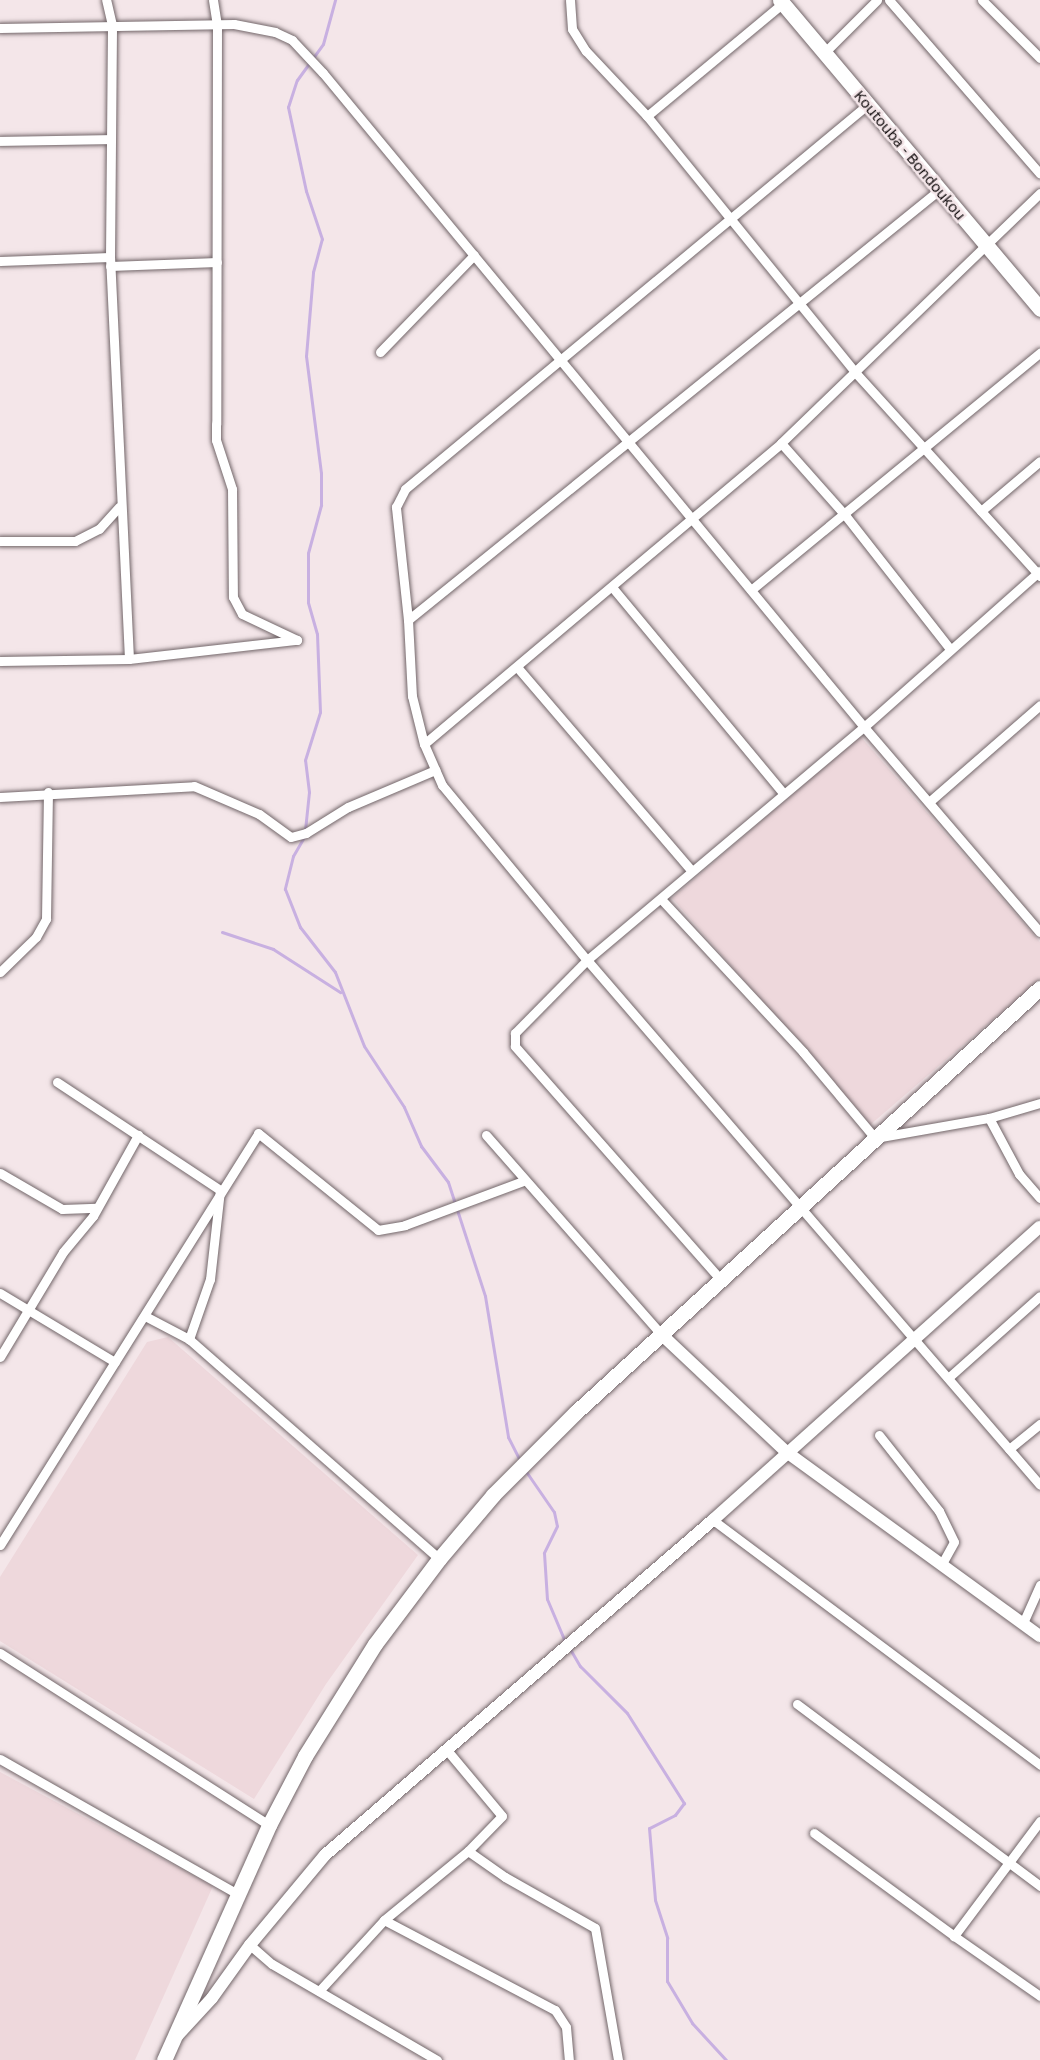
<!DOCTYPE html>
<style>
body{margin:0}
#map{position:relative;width:1040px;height:2060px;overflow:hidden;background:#f4e6e9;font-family:"Noto Sans",sans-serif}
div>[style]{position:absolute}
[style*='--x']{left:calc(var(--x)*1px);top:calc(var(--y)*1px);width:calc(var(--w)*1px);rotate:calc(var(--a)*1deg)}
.built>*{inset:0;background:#eed8dc}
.stream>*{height:3px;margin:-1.5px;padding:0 1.5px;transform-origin:1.5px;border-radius:1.5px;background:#c8b0e1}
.roads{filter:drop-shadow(0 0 2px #726669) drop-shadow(0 0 2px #726669)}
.minor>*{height:9px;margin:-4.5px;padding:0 4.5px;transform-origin:4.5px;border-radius:4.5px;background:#fff}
.tertiary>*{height:12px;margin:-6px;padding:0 6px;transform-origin:6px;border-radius:6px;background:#fff}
.primary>*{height:15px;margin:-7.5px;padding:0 7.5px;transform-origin:7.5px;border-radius:7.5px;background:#fff}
span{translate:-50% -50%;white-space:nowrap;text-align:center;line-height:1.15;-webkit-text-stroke:5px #f4e6e9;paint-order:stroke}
.street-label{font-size:15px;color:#0f0a0b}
</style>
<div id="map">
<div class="built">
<div style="clip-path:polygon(860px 736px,1040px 942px,1040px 979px,870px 1125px,672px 898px)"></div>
<div style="clip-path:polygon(168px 1337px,418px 1555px,326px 1684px,254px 1799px,0 1641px,0 1577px,147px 1342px)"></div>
<div style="clip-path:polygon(0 1772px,213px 1886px,135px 2060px,0 2060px)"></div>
</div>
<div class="stream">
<div style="--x:305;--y:830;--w:38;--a:-84"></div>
<div style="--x:309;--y:792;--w:32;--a:-97"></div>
<div style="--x:305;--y:760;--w:50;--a:-72.6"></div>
<div style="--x:320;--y:712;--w:78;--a:-92.2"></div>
<div style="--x:317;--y:634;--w:33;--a:-106"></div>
<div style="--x:308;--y:602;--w:49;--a:-90"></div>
<div style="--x:308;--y:553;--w:50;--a:-74.8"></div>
<div style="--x:321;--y:505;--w:32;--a:-90"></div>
<div style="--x:321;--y:473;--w:118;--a:-97.3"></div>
<div style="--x:306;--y:356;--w:84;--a:-85.2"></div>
<div style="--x:313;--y:272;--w:34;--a:-75"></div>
<div style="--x:322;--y:239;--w:51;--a:-108.4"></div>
<div style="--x:306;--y:191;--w:86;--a:-102.1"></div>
<div style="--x:288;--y:107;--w:28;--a:-72"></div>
<div style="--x:297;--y:80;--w:44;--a:-54.2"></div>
<div style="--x:323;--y:44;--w:46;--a:-74.7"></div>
<div style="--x:304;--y:837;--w:22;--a:120"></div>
<div style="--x:293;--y:856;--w:34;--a:104"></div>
<div style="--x:285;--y:889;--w:41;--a:68.5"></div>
<div style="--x:300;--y:927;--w:57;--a:52.1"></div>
<div style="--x:335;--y:972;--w:79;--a:68.6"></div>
<div style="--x:364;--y:1046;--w:73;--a:56.7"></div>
<div style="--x:404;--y:1107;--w:43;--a:66.4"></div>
<div style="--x:421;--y:1146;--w:45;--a:53.1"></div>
<div style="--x:448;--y:1182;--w:120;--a:72"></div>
<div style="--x:485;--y:1296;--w:143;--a:80.7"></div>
<div style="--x:508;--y:1437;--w:27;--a:63"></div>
<div style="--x:222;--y:932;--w:54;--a:18.4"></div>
<div style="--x:273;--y:949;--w:80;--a:32.7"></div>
<div style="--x:525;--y:1470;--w:51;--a:55.4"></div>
<div style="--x:554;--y:1512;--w:14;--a:78"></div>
<div style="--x:557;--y:1526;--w:30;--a:116"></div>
<div style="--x:544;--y:1553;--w:46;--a:86.3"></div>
<div style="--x:547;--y:1599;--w:49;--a:67.1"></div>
<div style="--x:570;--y:1649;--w:20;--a:60"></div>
<div style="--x:580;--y:1666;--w:66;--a:45"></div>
<div style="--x:627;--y:1713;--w:107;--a:57.7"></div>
<div style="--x:684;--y:1803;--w:15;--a:127"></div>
<div style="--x:675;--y:1815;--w:29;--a:153"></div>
<div style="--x:649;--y:1828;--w:72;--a:85.2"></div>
<div style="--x:655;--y:1900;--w:40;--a:72"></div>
<div style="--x:667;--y:1938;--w:43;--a:90"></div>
<div style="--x:667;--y:1981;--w:49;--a:59.2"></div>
<div style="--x:692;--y:2023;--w:50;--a:47.4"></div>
</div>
<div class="roads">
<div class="minor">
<div style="--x:213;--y:0;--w:24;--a:81"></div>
<div style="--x:217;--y:24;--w:400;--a:90.1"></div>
<div style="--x:216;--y:424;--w:16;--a:90"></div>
<div style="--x:216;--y:440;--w:52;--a:71.9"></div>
<div style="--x:232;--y:489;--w:108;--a:89.5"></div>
<div style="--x:233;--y:597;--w:19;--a:62"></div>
<div style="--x:242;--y:614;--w:61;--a:25.3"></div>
<div style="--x:570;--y:0;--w:29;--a:86"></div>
<div style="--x:572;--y:29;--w:26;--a:58"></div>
<div style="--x:586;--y:51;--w:89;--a:46.8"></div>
<div style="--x:647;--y:116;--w:328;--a:50.9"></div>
<div style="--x:854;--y:371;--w:277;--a:47.8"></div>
<div style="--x:889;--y:0;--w:230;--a:49"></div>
<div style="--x:982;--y:0;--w:82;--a:45"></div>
<div style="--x:0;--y:28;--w:234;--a:-1"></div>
<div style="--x:234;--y:24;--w:42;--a:11"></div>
<div style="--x:275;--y:32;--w:19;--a:25"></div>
<div style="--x:292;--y:40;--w:45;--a:46.8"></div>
<div style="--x:323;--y:73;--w:849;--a:50.4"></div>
<div style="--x:864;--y:727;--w:270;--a:49.4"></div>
<div style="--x:824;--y:53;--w:75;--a:-45"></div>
<div style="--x:647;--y:116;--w:177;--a:-39.7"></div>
<div style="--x:0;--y:141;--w:111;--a:-1"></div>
<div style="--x:939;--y:190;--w:683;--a:141"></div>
<div style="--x:408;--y:620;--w:76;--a:87"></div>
<div style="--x:412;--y:696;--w:49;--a:76"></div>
<div style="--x:424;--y:744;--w:45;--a:66.3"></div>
<div style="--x:442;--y:785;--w:227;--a:50.4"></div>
<div style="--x:587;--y:960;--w:693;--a:49.21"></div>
<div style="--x:0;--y:261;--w:110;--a:-2.1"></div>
<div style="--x:110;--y:266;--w:107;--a:-2.1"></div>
<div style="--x:380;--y:352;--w:135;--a:-45.9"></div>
<div style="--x:781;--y:443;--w:96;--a:48.4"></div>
<div style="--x:845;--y:515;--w:170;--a:51.9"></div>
<div style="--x:981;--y:511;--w:77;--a:-40.3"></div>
<div style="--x:0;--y:541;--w:75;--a:0"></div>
<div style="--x:75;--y:541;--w:27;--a:-27"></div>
<div style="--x:99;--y:529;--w:30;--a:-48"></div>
<div style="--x:612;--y:587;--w:268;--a:50.3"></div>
<div style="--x:751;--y:590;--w:374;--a:-39.4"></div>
<div style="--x:408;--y:620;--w:114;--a:-96.1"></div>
<div style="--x:396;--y:507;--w:20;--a:-63"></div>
<div style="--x:405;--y:489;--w:601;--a:-39.73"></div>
<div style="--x:129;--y:659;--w:169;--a:-6.5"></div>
<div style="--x:0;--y:661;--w:129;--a:-0.9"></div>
<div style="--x:129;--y:659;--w:402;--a:-92.7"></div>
<div style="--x:110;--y:257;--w:232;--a:-89.5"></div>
<div style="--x:112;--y:25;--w:26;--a:-103"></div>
<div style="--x:517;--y:667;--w:267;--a:49.4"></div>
<div style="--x:424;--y:744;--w:467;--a:-40.1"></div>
<div style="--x:781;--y:443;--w:360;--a:-44"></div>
<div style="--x:0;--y:797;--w:194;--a:-3.2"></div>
<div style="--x:194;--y:786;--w:71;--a:23.3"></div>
<div style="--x:259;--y:814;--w:39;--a:36"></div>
<div style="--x:291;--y:837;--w:16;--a:-15"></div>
<div style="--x:306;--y:833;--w:49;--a:-31.8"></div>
<div style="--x:348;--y:807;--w:95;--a:-23"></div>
<div style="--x:929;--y:802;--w:147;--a:-41.1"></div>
<div style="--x:661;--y:899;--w:209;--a:47.1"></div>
<div style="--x:803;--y:1052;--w:112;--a:50.1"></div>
<div style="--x:875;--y:1138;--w:116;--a:-10"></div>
<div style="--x:989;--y:1118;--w:53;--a:-16.4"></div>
<div style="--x:0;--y:972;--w:50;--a:-44.2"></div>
<div style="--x:36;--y:937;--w:21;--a:-61"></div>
<div style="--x:46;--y:919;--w:127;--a:-89.1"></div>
<div style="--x:57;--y:1082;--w:196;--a:33.5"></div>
<div style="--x:220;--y:1190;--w:90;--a:96.4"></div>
<div style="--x:210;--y:1279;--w:64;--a:109.3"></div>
<div style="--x:989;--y:1118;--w:64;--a:61.8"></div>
<div style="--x:1019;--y:1174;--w:32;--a:49"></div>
<div style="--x:486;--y:1135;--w:265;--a:48.7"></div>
<div style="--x:0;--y:1173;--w:72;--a:30.1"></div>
<div style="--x:62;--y:1209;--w:35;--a:-2"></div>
<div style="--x:721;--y:1280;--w:312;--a:-131.4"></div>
<div style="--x:515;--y:1046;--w:13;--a:-90"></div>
<div style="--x:515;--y:1033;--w:103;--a:-45.4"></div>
<div style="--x:587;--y:960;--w:362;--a:-40.1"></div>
<div style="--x:864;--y:727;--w:235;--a:-41.6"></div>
<div style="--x:0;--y:1293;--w:134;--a:31"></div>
<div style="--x:145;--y:1316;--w:50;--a:27.6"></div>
<div style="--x:189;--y:1339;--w:333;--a:41.3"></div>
<div style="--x:0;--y:1357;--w:122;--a:-59"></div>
<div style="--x:63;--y:1252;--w:47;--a:-50.2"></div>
<div style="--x:93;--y:1216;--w:93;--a:-60.9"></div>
<div style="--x:948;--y:1378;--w:123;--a:-41.7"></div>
<div style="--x:879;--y:1435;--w:97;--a:51.7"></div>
<div style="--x:939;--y:1511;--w:34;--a:64"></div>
<div style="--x:954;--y:1542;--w:23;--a:119"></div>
<div style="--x:1009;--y:1449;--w:40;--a:-39"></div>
<div style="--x:713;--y:1520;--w:409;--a:36.8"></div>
<div style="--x:0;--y:1545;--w:486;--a:-57.9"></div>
<div style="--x:258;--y:1133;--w:154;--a:38.9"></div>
<div style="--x:378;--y:1230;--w:27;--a:-10"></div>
<div style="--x:405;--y:1225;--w:126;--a:-20.4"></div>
<div style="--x:1023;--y:1623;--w:42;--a:-65.9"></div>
<div style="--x:0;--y:1653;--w:319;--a:32.6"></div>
<div style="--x:797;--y:1704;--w:304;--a:36.8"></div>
<div style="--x:446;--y:1749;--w:87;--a:50.1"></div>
<div style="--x:502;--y:1816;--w:49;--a:134.2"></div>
<div style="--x:468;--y:1851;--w:45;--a:35.1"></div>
<div style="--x:505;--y:1877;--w:103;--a:29.5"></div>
<div style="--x:595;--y:1928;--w:134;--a:80.1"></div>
<div style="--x:0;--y:1759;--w:274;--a:29.6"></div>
<div style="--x:1040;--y:1821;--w:144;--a:126.8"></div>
<div style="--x:954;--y:1936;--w:105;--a:34.9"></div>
<div style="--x:814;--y:1833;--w:174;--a:36.3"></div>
<div style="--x:384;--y:1920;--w:193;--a:27.8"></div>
<div style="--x:555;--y:2010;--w:20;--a:57"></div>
<div style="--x:566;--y:2027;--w:33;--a:85"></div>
<div style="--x:250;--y:1945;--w:29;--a:41"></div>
<div style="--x:272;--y:1964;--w:191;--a:30.2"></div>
<div style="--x:319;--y:1991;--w:96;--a:-47.5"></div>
<div style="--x:384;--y:1920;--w:109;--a:-39.4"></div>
</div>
<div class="tertiary">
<div style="--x:661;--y:1334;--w:170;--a:43.3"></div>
<div style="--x:785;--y:1451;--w:315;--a:36"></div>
<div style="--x:178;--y:2035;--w:50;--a:-47.4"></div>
<div style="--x:212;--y:1998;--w:65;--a:-54.4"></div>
<div style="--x:250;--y:1945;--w:117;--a:-50.2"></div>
<div style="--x:325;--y:1855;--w:513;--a:-40.81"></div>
<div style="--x:713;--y:1520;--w:439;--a:-41.9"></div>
</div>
<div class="primary">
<div style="--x:780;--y:0;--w:404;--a:49.9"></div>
<div style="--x:164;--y:2060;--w:257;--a:-65.9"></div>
<div style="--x:269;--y:1825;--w:78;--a:-62.4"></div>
<div style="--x:305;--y:1756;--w:132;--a:-58"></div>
<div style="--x:375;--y:1644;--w:106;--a:-53"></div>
<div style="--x:439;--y:1559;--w:84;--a:-49.8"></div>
<div style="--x:493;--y:1495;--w:116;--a:-45"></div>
<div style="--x:575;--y:1413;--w:630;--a:-42.43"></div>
</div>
</div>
<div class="street-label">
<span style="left:910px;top:155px;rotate:50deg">Koutouba - Bondoukou</span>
</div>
</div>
